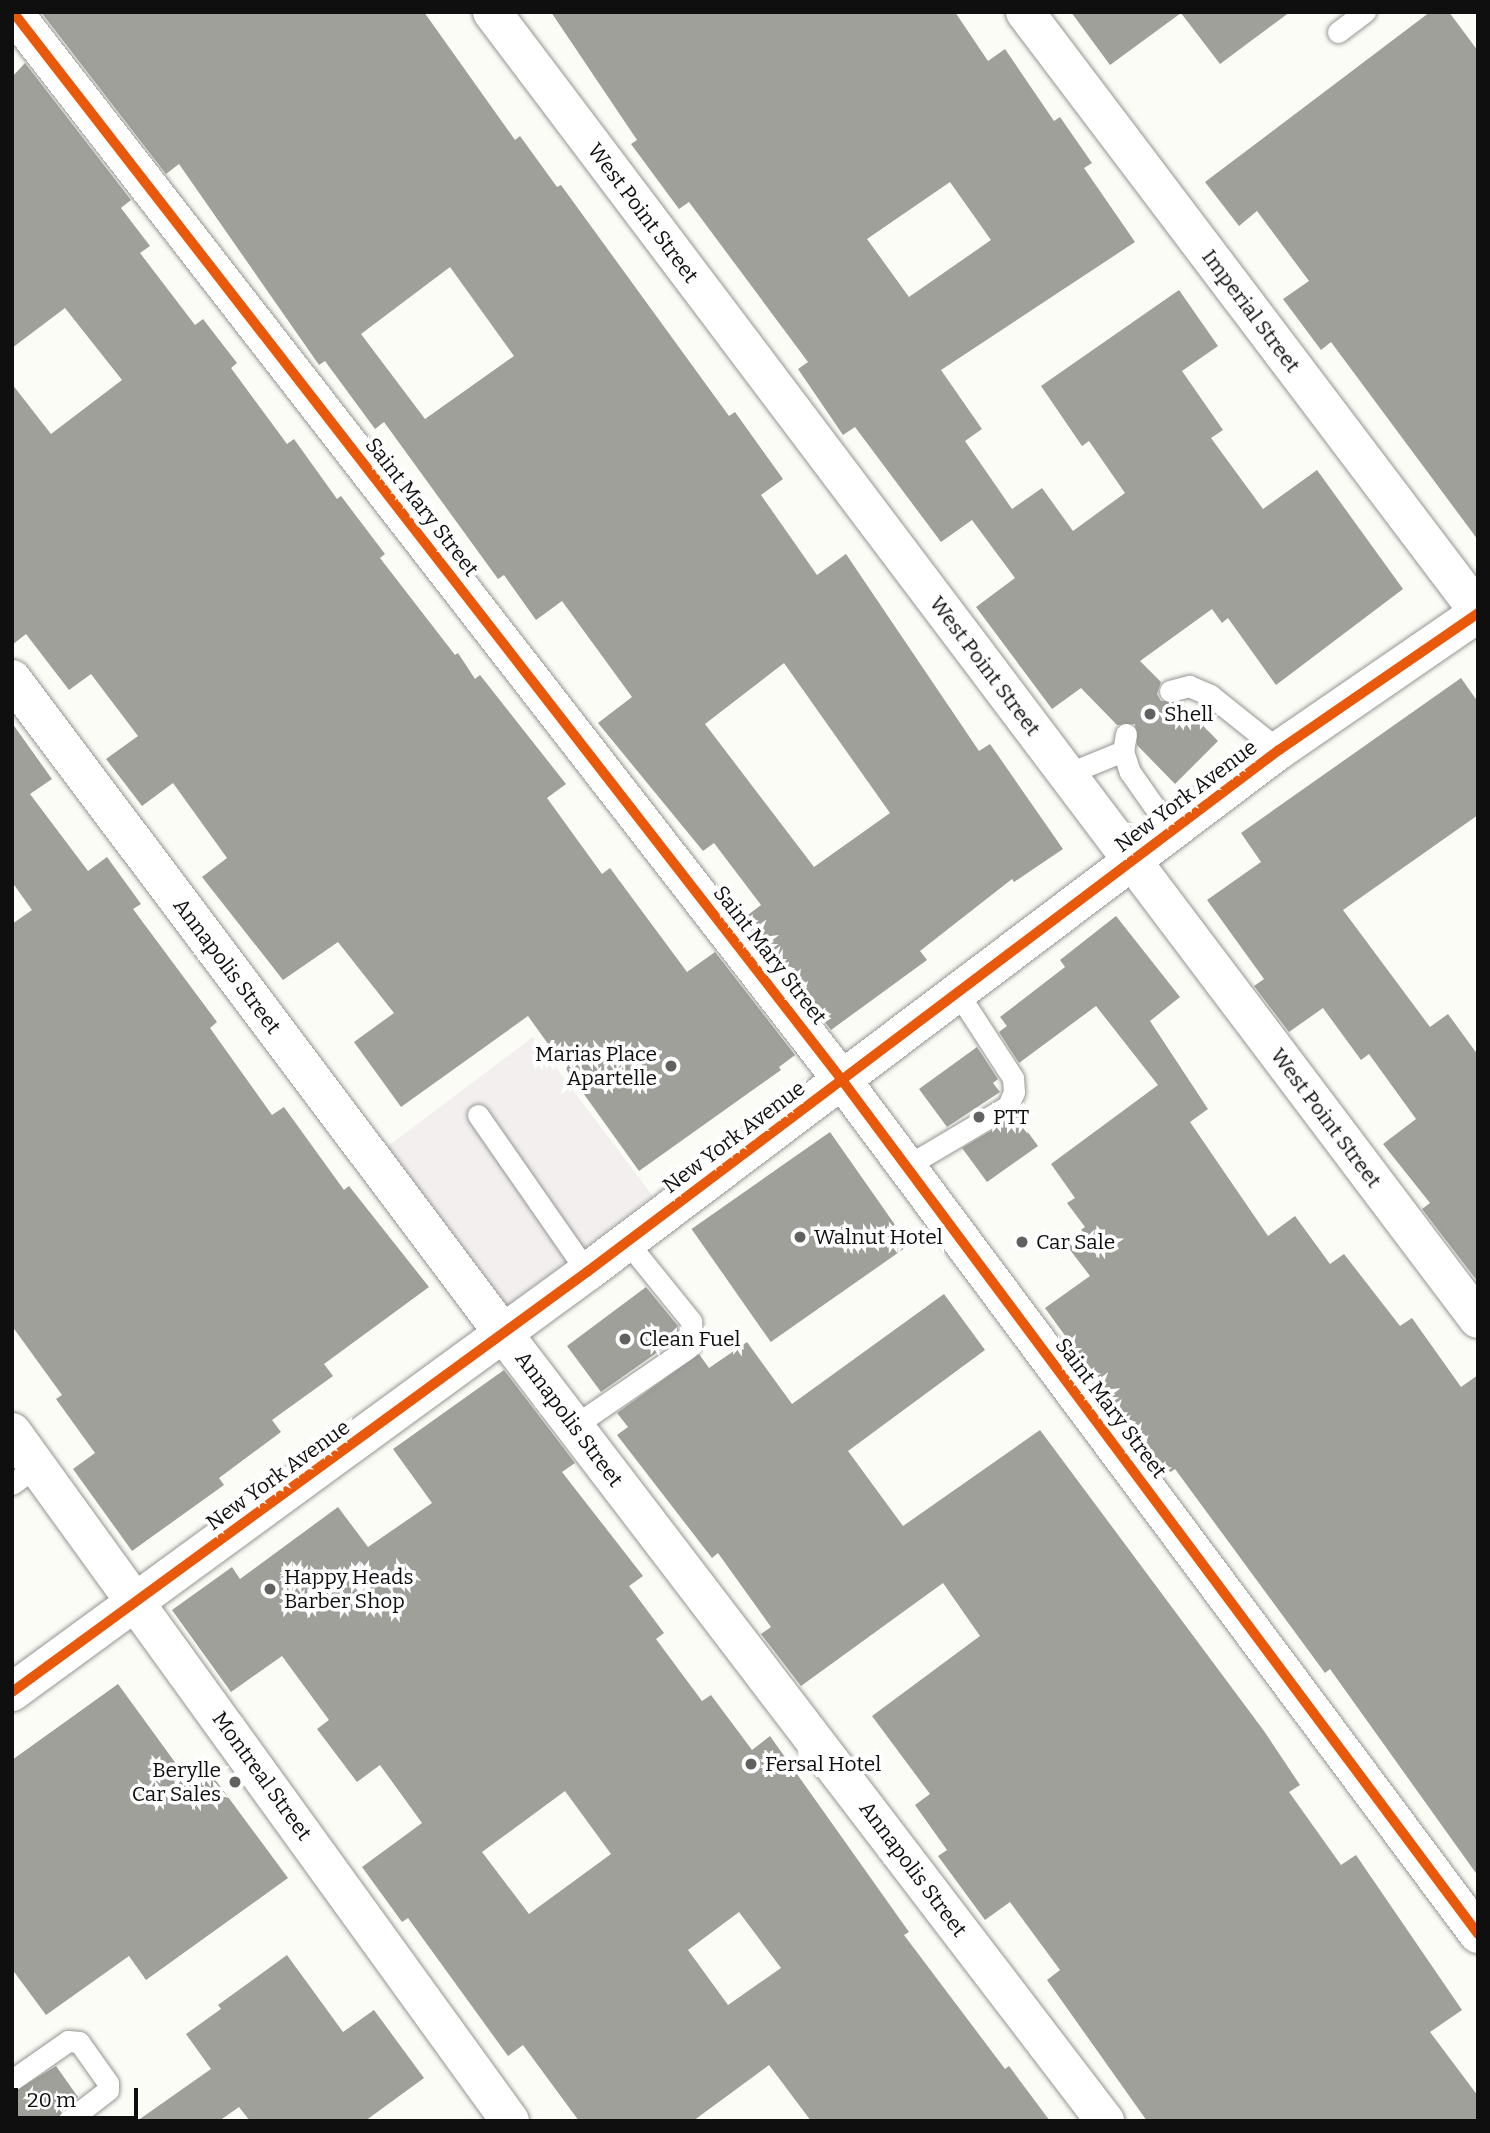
<!DOCTYPE html>
<style>
body{margin:0}
#map{position:relative;width:1490px;height:2133px;overflow:hidden;background:#fafcf5;font-family:Bitter,serif}
div>[style]{position:absolute}
[style*='--x']{left:calc(var(--x)*1px);top:calc(var(--y)*1px);width:calc(var(--w)*1px);rotate:calc(var(--a)*1deg)}
.industrial>*{inset:0;background:#f3efef;transform-origin:0 0}
.building>*{inset:0;background:#9fa09a;transform-origin:0 0}
.roads{filter:drop-shadow(0 0 2px #959693) drop-shadow(0 0 2px #959693)}
.service>*{height:21px;margin:-10.5px;padding:0 10.5px;transform-origin:10.5px;border-radius:10.5px;background:#fefffe}
.minor>*{height:38px;margin:-19px;padding:0 19px;transform-origin:19px;border-radius:19px;background:#fefffe}
.tertiary>*{height:38px;margin:-19px;padding:0 19px;transform-origin:19px;border-radius:19px;background:#fefffe}
.cycleway>*{height:10px;margin:-5px;padding:0 5px;transform-origin:5px;border-radius:5px;background:#e8590c}
.dots>*{width:19px;height:19px;translate:-50% -50%;box-sizing:border-box;border:4px solid #fff;border-radius:50%}
span{translate:-50% -50%;white-space:nowrap;text-align:center;line-height:1.15;-webkit-text-stroke:7px #fff;paint-order:stroke}
.street-label{font-size:21px;color:#0f0f0f}
.poi-label{font-size:21px;color:#0f0f0f}
.left{translate:0 -50%;text-align:left}
.right{translate:-100% -50%;text-align:right}
.frame{position:absolute;inset:0;border:14px solid #0f0f0f;pointer-events:none}
.scale{position:absolute;left:14px;top:2088px;width:124px;height:32px;box-sizing:border-box;border:4px solid #0f0f0f;border-top:0;padding-left:9px;font-size:21px;line-height:24px;white-space:nowrap;color:#0f0f0f;-webkit-text-stroke:5px #fff;paint-order:stroke}
</style>
<div id="map">
<div class="industrial">
<div style="left:533px;top:1037px;width:199px;height:185px;rotate:53deg"></div>
</div>
<div class="building">
<div style="clip-path:polygon(evenodd,41px 12px,424px 12px,515px 140px,520px 136px,557px 187px,561px 185px,729px 416px,735px 412px,783px 479px,761px 495px,817px 575px,846px 554px,979px 751px,990px 744px,1063px 849px,1014px 882px,1012px 879px,920px 951px,927px 960px,831px 1030px,744px 918px,761px 905px,714px 843px,703px 851px,598px 723px,632px 697px,562px 601px,536px 620px,504px 575px,498px 579px,384px 422px,375px 429px,325px 361px,319px 365px,179px 164px,166px 174px,41px 12px,450px 267px,514px 356px,425px 419px,361px 334px,450px 267px,41px 12px,784px 663px,890px 813px,814px 867px,705px 724px,784px 663px)"></div>
<div style="clip-path:polygon(evenodd,551px 12px,955px 12px,988px 61px,1005px 49px,1054px 121px,1060px 117px,1092px 163px,1084px 168px,1135px 242px,941px 370px,982px 429px,965px 441px,1012px 509px,1042px 488px,1073px 531px,1125px 493px,1089px 441px,1082px 446px,1041px 386px,1179px 290px,1218px 346px,1182px 371px,1223px 430px,1211px 438px,1263px 509px,1317px 470px,1403px 589px,1276px 685px,1228px 618px,1222px 623px,1212px 609px,1140px 661px,1161px 682px,1157px 694px,1161px 701px,1180px 702px,1218px 741px,1175px 784px,1137px 745px,1135px 724px,1117px 725px,1081px 688px,1052px 709px,976px 607px,1015px 578px,972px 520px,941px 542px,855px 427px,843px 435px,798px 369px,808px 362px,689px 202px,679px 209px,631px 144px,637px 140px,551px 12px,950px 182px,991px 240px,909px 297px,867px 239px,950px 182px)"></div>
<div style="clip-path:polygon(1071px 12px,1290px 12px,1220px 64px,1181px 13px,1110px 65px)"></div>
<div style="clip-path:polygon(1430px 12px,1449px 12px,1478px 51px,1478px 540px,1331px 342px,1321px 350px,1283px 299px,1309px 281px,1257px 211px,1239px 226px,1205px 182px)"></div>
<div style="clip-path:polygon(25px 63px,131px 200px,121px 208px,150px 246px,140px 253px,195px 325px,203px 319px,237px 363px,231px 368px,287px 444px,294px 439px,337px 499px,341px 496px,385px 554px,380px 558px,455px 655px,458px 653px,475px 679px,480px 675px,566px 784px,547px 798px,602px 874px,610px 868px,687px 972px,715px 952px,795px 1055px,779px 1067px,781px 1070px,639px 1171px,528px 1016px,401px 1107px,354px 1042px,394px 1013px,338px 942px,283px 980px,202px 877px,227px 858px,173px 783px,142px 806px,106px 759px,138px 736px,91px 674px,69px 690px,26px 634px,12px 645px,12px 384px,51px 434px,122px 380px,65px 308px,12px 348px,12px 77px)"></div>
<div style="clip-path:polygon(1461px 678px,1478px 702px,1478px 815px,1343px 910px,1430px 1027px,1448px 1014px,1478px 1055px,1478px 1282px,1422px 1209px,1430px 1203px,1383px 1144px,1416px 1119px,1369px 1054px,1361px 1060px,1323px 1008px,1289px 1032px,1254px 986px,1264px 979px,1207px 900px,1261px 862px,1241px 833px)"></div>
<div style="clip-path:polygon(12px 723px,52px 779px,30px 794px,88px 871px,107px 857px,141px 904px,133px 909px,217px 1022px,210px 1028px,272px 1115px,284px 1107px,344px 1190px,349px 1186px,429px 1287px,324px 1364px,333px 1376px,272px 1420px,281px 1432px,219px 1478px,224px 1485px,132px 1551px,73px 1469px,95px 1453px,56px 1399px,62px 1395px,12px 1326px,12px 924px,32px 910px,12px 882px)"></div>
<div style="clip-path:polygon(1116px 916px,1180px 997px,1150px 1021px,1208px 1109px,1190px 1122px,1268px 1236px,1295px 1216px,1330px 1264px,1344px 1254px,1400px 1326px,1412px 1318px,1461px 1387px,1478px 1375px,1478px 1876px,1330px 1669px,1325px 1673px,1175px 1469px,1166px 1475px,1045px 1308px,1090px 1276px,1064px 1242px,1085px 1227px,1067px 1203px,1075px 1198px,1051px 1164px,1158px 1085px,1096px 1006px,1019px 1063px,999px 1032px,1007px 1026px,1000px 1017px,1065px 967px,1060px 960px)"></div>
<div style="clip-path:polygon(977px 1047px,998px 1079px,993px 1083px,1000px 1092px,947px 1127px,919px 1089px)"></div>
<div style="clip-path:polygon(1016px 1116px,1038px 1146px,987px 1182px,962px 1148px)"></div>
<div style="left:830px;top:1132px;width:138px;height:169px;rotate:55deg"></div>
<div style="clip-path:polygon(646px 1287px,678px 1326px,679px 1337px,601px 1392px,567px 1346px)"></div>
<div style="clip-path:polygon(944px 1294px,985px 1350px,848px 1451px,903px 1526px,1040px 1430px,1264px 1731px,1300px 1785px,1289px 1792px,1341px 1865px,1356px 1855px,1462px 2010px,1430px 2032px,1478px 2096px,1478px 2121px,1147px 2121px,1047px 1980px,1060px 1970px,1010px 1902px,985px 1920px,938px 1856px,947px 1850px,915px 1805px,930px 1794px,872px 1716px,980px 1636px,943px 1583px,801px 1686px,761px 1634px,771px 1627px,718px 1553px,712px 1558px,617px 1435px,628px 1427px,617px 1413px,699px 1354px,709px 1368px,747px 1342px,792px 1404px)"></div>
<div style="clip-path:polygon(evenodd,504px 1370px,575px 1463px,562px 1472px,643px 1576px,629px 1586px,664px 1633px,656px 1639px,702px 1701px,711px 1695px,752px 1750px,770px 1736px,909px 1932px,904px 1935px,1005px 2069px,1009px 2066px,1050px 2121px,811px 2121px,769px 2065px,693px 2121px,579px 2121px,523px 2045px,508px 2056px,408px 1918px,402px 1922px,362px 1867px,422px 1823px,380px 1765px,357px 1782px,317px 1729px,329px 1720px,282px 1656px,231px 1692px,172px 1610px,232px 1567px,240px 1579px,338px 1507px,368px 1547px,432px 1503px,393px 1449px,504px 1370px,565px 1791px,611px 1854px,529px 1914px,482px 1852px,565px 1791px,504px 1370px,739px 1912px,781px 1968px,728px 2005px,688px 1950px,739px 1912px)"></div>
<div style="clip-path:polygon(118px 1684px,193px 1787px,211px 1774px,288px 1878px,146px 1980px,129px 1956px,46px 2015px,12px 1969px,12px 1760px)"></div>
<div style="clip-path:polygon(287px 1955px,343px 2032px,374px 2010px,424px 2078px,365px 2121px,250px 2121px,239px 2107px,219px 2121px,137px 2121px,211px 2069px,186px 2034px,221px 2009px,218px 2005px)"></div>
<div style="clip-path:polygon(56px 2066px,78px 2097px,55px 2121px,12px 2121px,12px 2093px)"></div>
</div>
<div class="roads">
<div class="service">
<div style="--x:1338;--y:32;--w:34;--a:-37"></div>
<div style="--x:1170;--y:691;--w:20;--a:-15"></div>
<div style="--x:1189;--y:686;--w:23;--a:23"></div>
<div style="--x:1210;--y:695;--w:88;--a:38.6"></div>
<div style="--x:1126;--y:734;--w:17;--a:100"></div>
<div style="--x:1123;--y:751;--w:22;--a:72"></div>
<div style="--x:1130;--y:772;--w:73;--a:55"></div>
<div style="--x:1067;--y:774;--w:61;--a:-22.3"></div>
<div style="--x:478;--y:1115;--w:191;--a:55.2"></div>
<div style="--x:907;--y:1166;--w:117;--a:-30.7"></div>
<div style="--x:1008;--y:1106;--w:15;--a:-67"></div>
<div style="--x:1014;--y:1092;--w:14;--a:-94"></div>
<div style="--x:1013;--y:1078;--w:99;--a:-123"></div>
<div style="--x:574;--y:1426;--w:138;--a:-34.4"></div>
<div style="--x:688;--y:1348;--w:9;--a:-63"></div>
<div style="--x:692;--y:1340;--w:19;--a:-93"></div>
<div style="--x:691;--y:1321;--w:102;--a:-129"></div>
<div style="--x:12;--y:1484;--w:31;--a:-36"></div>
<div style="--x:12;--y:2080;--w:68;--a:-34.9"></div>
<div style="--x:68;--y:2041;--w:11;--a:5"></div>
<div style="--x:79;--y:2042;--w:50;--a:54.7"></div>
<div style="--x:108;--y:2083;--w:7;--a:90"></div>
<div style="--x:108;--y:2090;--w:51;--a:142.2"></div>
</div>
<div class="minor">
<div style="--x:13;--y:12;--w:1352;--a:52.18"></div>
<div style="--x:842;--y:1080;--w:1065;--a:53.32"></div>
<div style="--x:492;--y:12;--w:1637;--a:52.97"></div>
<div style="--x:1025;--y:12;--w:751;--a:52.9"></div>
<div style="--x:12;--y:679;--w:818;--a:53.1"></div>
<div style="--x:503;--y:1333;--w:992;--a:52.62"></div>
<div style="--x:12;--y:1432;--w:850;--a:54.14"></div>
</div>
<div class="tertiary">
<div style="--x:12;--y:1692;--w:712;--a:-36.15"></div>
<div style="--x:587;--y:1272;--w:867;--a:-37.03"></div>
<div style="--x:1279;--y:750;--w:242;--a:-34.5"></div>
</div>
</div>
<div class="cycleway">
<div style="--x:13;--y:12;--w:1352;--a:52.18"></div>
<div style="--x:842;--y:1080;--w:1065;--a:53.32"></div>
<div style="--x:12;--y:1692;--w:712;--a:-36.15"></div>
<div style="--x:587;--y:1272;--w:867;--a:-37.03"></div>
<div style="--x:1279;--y:750;--w:242;--a:-34.5"></div>
</div>
<div class="dots">
<div style="left:1150px;top:714px;background:#616260"></div>
<div style="left:671px;top:1066px;background:#616260"></div>
<div style="left:979px;top:1117px;background:#616260"></div>
<div style="left:800px;top:1237px;background:#616260"></div>
<div style="left:1022px;top:1242px;background:#616260"></div>
<div style="left:625px;top:1339px;background:#616260"></div>
<div style="left:270px;top:1589px;background:#616260"></div>
<div style="left:751px;top:1764px;background:#616260"></div>
<div style="left:235px;top:1782px;background:#616260"></div>
</div>
<div class="street-label">
<span style="left:643px;top:213px;rotate:53deg">West Point Street</span>
<span style="left:1251px;top:311px;rotate:53deg">Imperial Street</span>
<span style="left:422px;top:507px;rotate:52deg">Saint Mary Street</span>
<span style="left:985px;top:666px;rotate:53deg">West Point Street</span>
<span style="left:1186px;top:796px;rotate:-37deg">New York Avenue</span>
<span style="left:770px;top:955px;rotate:52deg">Saint Mary Street</span>
<span style="left:227px;top:966px;rotate:53deg">Annapolis Street</span>
<span style="left:1326px;top:1118px;rotate:53deg">West Point Street</span>
<span style="left:734px;top:1137px;rotate:-37deg">New York Avenue</span>
<span style="left:1111px;top:1408px;rotate:53deg">Saint Mary Street</span>
<span style="left:569px;top:1419px;rotate:53deg">Annapolis Street</span>
<span style="left:278px;top:1475px;rotate:-36deg">New York Avenue</span>
<span style="left:262px;top:1776px;rotate:54deg">Montreal Street</span>
<span style="left:913px;top:1869px;rotate:53deg">Annapolis Street</span>
</div>
<div class="poi-label">
<span class="left" style="left:1164px;top:714px">Shell</span>
<span class="right" style="left:657px;top:1066px">Marias Place<br>Apartelle</span>
<span class="left" style="left:993px;top:1117px">PTT</span>
<span class="left" style="left:814px;top:1237px">Walnut Hotel</span>
<span class="left" style="left:1036px;top:1242px">Car Sale</span>
<span class="left" style="left:639px;top:1339px">Clean Fuel</span>
<span class="left" style="left:284px;top:1589px">Happy Heads<br>Barber Shop</span>
<span class="left" style="left:765px;top:1764px">Fersal Hotel</span>
<span class="right" style="left:221px;top:1782px">Berylle<br>Car Sales</span>
</div>
<div class="frame"></div>
<div class="scale">20 m</div>
</div>
